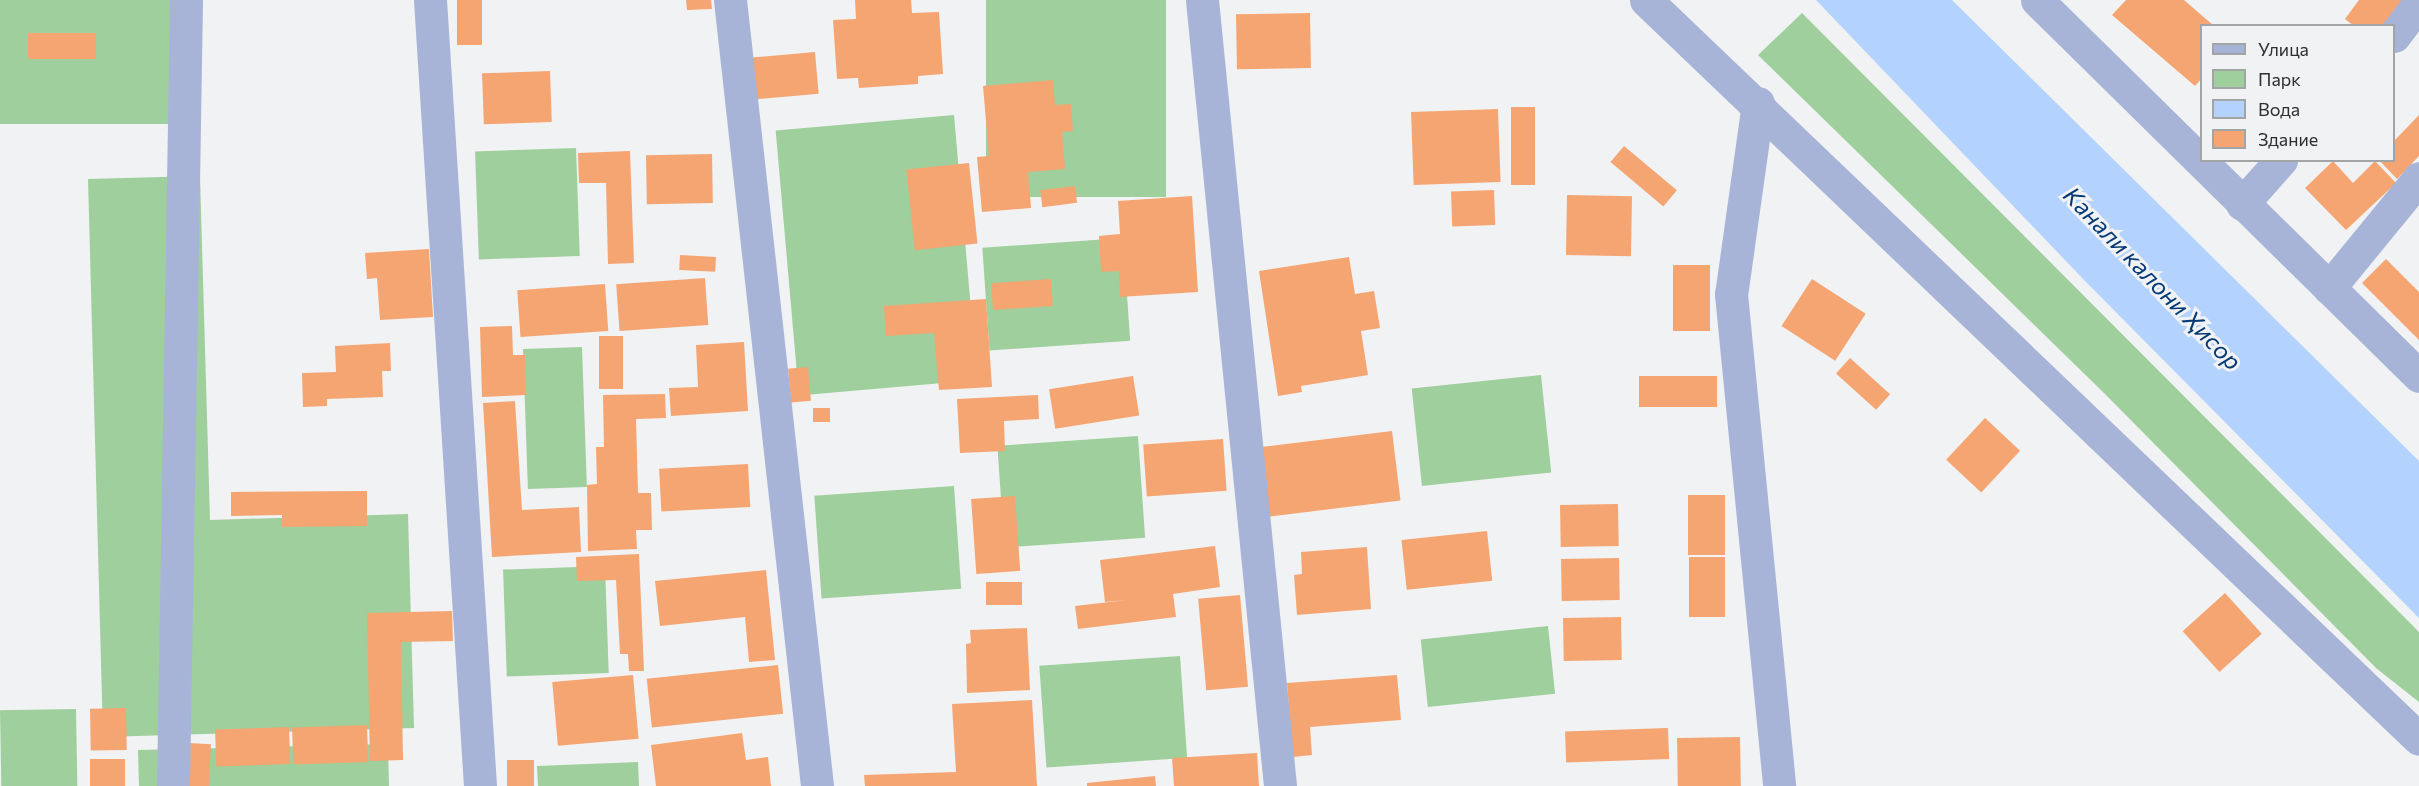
<!DOCTYPE html>
<meta charset="utf-8">
<style>
body{margin:0}
#map{position:relative;width:2419px;height:786px;overflow:hidden;background:#f1f2f4;font-family:Commissioner,sans-serif}
div>[style]{position:absolute}
[style*='--x']{left:calc(var(--x)*1px);top:calc(var(--y)*1px);width:calc(var(--w)*1px);rotate:calc(var(--a)*1deg)}
.green>*{inset:0;background:#9fcf9c;transform-origin:0 0}
.water>*{inset:0;background:#b3d2fe}
.building>*{inset:0;background:#f5a571;transform-origin:0 0}
.minor>*{height:33px;margin:-16.5px;padding:0 16.5px;transform-origin:16.5px;border-radius:16.5px;background:#a7b4d7}
span{translate:-50% -50%;white-space:nowrap;text-align:center;line-height:1.15;-webkit-text-stroke:6px #f1f2f4;paint-order:stroke}
.water-label{font-size:24px;color:#043976;font-style:italic}
.legend{position:absolute;left:2200px;top:24px;width:195px;height:138px;box-sizing:border-box;background:#f1f2f4;border:2px solid #a3a4a5;margin:0;padding:8px 10px;list-style:none;font-size:18px;color:#2e2e2f}
.legend li{display:flex;align-items:center;gap:12px;height:30px}
.legend b{width:30px;border:2px solid #a3a4a5}
</style>
<div id="map">
<div class="green">
<div style="left:0;top:0;width:199px;height:124px"></div>
<div style="left:986px;top:0;width:180px;height:197px"></div>
<div style="clip-path:polygon(1802px 13px,2419px 632px,2419px 702px,2376px 668px,2105px 394px,1758px 55px)"></div>
<div style="left:954px;top:115px;width:266px;height:179px;rotate:85deg"></div>
<div style="left:576px;top:148px;width:108px;height:101px;rotate:88deg"></div>
<div style="clip-path:polygon(200px 176px,210px 520px,408px 514px,414px 728px,103px 737px,88px 179px)"></div>
<div style="left:1123px;top:238px;width:103px;height:141px;rotate:86deg"></div>
<div style="left:582px;top:347px;width:140px;height:59px;rotate:88deg"></div>
<div style="left:1541px;top:375px;width:98px;height:130px;rotate:84deg"></div>
<div style="left:1138px;top:436px;width:102px;height:141px;rotate:86deg"></div>
<div style="left:954px;top:486px;width:103px;height:140px;rotate:86deg"></div>
<div style="left:605px;top:566px;width:107px;height:102px;rotate:88deg"></div>
<div style="left:1548px;top:626px;width:68px;height:128px;rotate:84deg"></div>
<div style="left:1180px;top:656px;width:102px;height:141px;rotate:86deg"></div>
<div style="left:76px;top:709px;width:77px;height:76px;rotate:89deg"></div>
<div style="clip-path:polygon(388px 744px,389px 786px,139px 786px,138px 750px)"></div>
<div style="clip-path:polygon(638px 762px,639px 786px,538px 786px,537px 766px)"></div>
</div>
<div class="water">
<div style="clip-path:polygon(1816px 0,1952px 0,2419px 461px,2419px 618px,2086px 282px)"></div>
</div>
<div class="building">
<div style="left:457px;top:0;width:25px;height:45px"></div>
<div style="clip-path:polygon(686px 0,711px 0,712px 9px,687px 10px)"></div>
<div style="clip-path:polygon(855px 0,911px 0,912px 13px,939px 12px,943px 74px,918px 76px,918px 84px,859px 88px,858px 78px,837px 79px,833px 20px,856px 19px)"></div>
<div style="clip-path:polygon(2126px 0,2184px 0,2214px 26px,2202px 26px,2202px 78px,2195px 86px,2112px 15px)"></div>
<div style="clip-path:polygon(2359px 0,2405px 0,2386px 26px,2354px 26px,2345px 19px)"></div>
<div style="left:1310px;top:13px;width:55px;height:74px;rotate:89deg"></div>
<div style="left:96px;top:33px;width:26px;height:68px;rotate:90deg"></div>
<div style="left:815px;top:52px;width:42px;height:67px;rotate:85deg"></div>
<div style="left:550px;top:71px;width:51px;height:68px;rotate:88deg"></div>
<div style="clip-path:polygon(1053px 80px,1055px 105px,1071px 104px,1073px 131px,1062px 132px,1065px 169px,1028px 172px,1031px 208px,982px 212px,977px 157px,989px 156px,983px 86px)"></div>
<div style="left:1511px;top:107px;width:24px;height:78px"></div>
<div style="left:1498px;top:109px;width:73px;height:87px;rotate:88deg"></div>
<div style="clip-path:polygon(2419px 115px,2419px 156px,2397px 179px,2379px 160px,2394px 160px,2394px 141px)"></div>
<div style="left:1624px;top:146px;width:69px;height:21px;rotate:40deg"></div>
<div style="clip-path:polygon(630px 151px,634px 263px,608px 264px,606px 183px,579px 183px,578px 153px)"></div>
<div style="left:712px;top:154px;width:49px;height:66px;rotate:89deg"></div>
<div style="clip-path:polygon(2333px 161px,2353px 183px,2375px 161px,2396px 183px,2346px 230px,2305px 188px)"></div>
<div style="left:969px;top:163px;width:81px;height:63px;rotate:84deg"></div>
<div style="left:1075px;top:186px;width:17px;height:35px;rotate:83deg"></div>
<div style="left:1494px;top:190px;width:35px;height:43px;rotate:88deg"></div>
<div style="left:1567px;top:195px;width:65px;height:60px;rotate:1deg"></div>
<div style="clip-path:polygon(1192px 196px,1198px 292px,1120px 297px,1119px 271px,1101px 272px,1099px 236px,1120px 234px,1118px 201px)"></div>
<div style="clip-path:polygon(429px 249px,433px 317px,380px 320px,377px 278px,367px 279px,365px 253px)"></div>
<div style="left:680px;top:255px;width:36px;height:15px;rotate:3deg"></div>
<div style="clip-path:polygon(1349px 257px,1355px 294px,1374px 291px,1380px 328px,1361px 331px,1368px 375px,1301px 386px,1302px 392px,1278px 396px,1259px 271px)"></div>
<div style="clip-path:polygon(2386px 259px,2419px 292px,2419px 340px,2362px 283px)"></div>
<div style="left:1673px;top:265px;width:37px;height:66px"></div>
<div style="left:705px;top:278px;width:47px;height:89px;rotate:86deg"></div>
<div style="left:1051px;top:279px;width:27px;height:60px;rotate:86deg"></div>
<div style="left:1812px;top:279px;width:64px;height:56px;rotate:33deg"></div>
<div style="left:605px;top:284px;width:47px;height:88px;rotate:86deg"></div>
<div style="clip-path:polygon(986px 299px,992px 387px,939px 390px,934px 333px,886px 336px,884px 306px)"></div>
<div style="clip-path:polygon(512px 326px,513px 355px,525px 355px,526px 395px,482px 397px,480px 327px)"></div>
<div style="left:599px;top:336px;width:24px;height:53px"></div>
<div style="clip-path:polygon(744px 342px,748px 411px,671px 416px,669px 388px,698px 387px,696px 345px)"></div>
<div style="clip-path:polygon(390px 343px,391px 371px,382px 371px,383px 397px,327px 399px,327px 406px,303px 407px,302px 373px,336px 372px,335px 346px)"></div>
<div style="left:1850px;top:358px;width:54px;height:21px;rotate:42deg"></div>
<div style="left:808px;top:367px;width:34px;height:20px;rotate:85deg"></div>
<div style="left:1133px;top:376px;width:40px;height:85px;rotate:81deg"></div>
<div style="left:1717px;top:376px;width:31px;height:78px;rotate:90deg"></div>
<div style="clip-path:polygon(665px 394px,666px 418px,636px 419px,638px 493px,651px 493px,652px 530px,636px 530px,637px 549px,588px 551px,587px 485px,597px 484px,596px 447px,604px 447px,603px 395px)"></div>
<div style="clip-path:polygon(1038px 395px,1039px 419px,1004px 421px,1005px 451px,960px 453px,957px 399px)"></div>
<div style="clip-path:polygon(515px 401px,522px 510px,579px 507px,581px 552px,492px 557px,483px 403px)"></div>
<div style="left:813px;top:408px;width:17px;height:14px"></div>
<div style="left:1985px;top:418px;width:48px;height:57px;rotate:43deg"></div>
<div style="left:1392px;top:431px;width:70px;height:134px;rotate:83deg"></div>
<div style="left:1223px;top:439px;width:52px;height:80px;rotate:86deg"></div>
<div style="left:748px;top:464px;width:43px;height:89px;rotate:87deg"></div>
<div style="clip-path:polygon(367px 491px,367px 526px,282px 527px,282px 515px,231px 516px,231px 492px)"></div>
<div style="left:1725px;top:495px;width:60px;height:37px;rotate:90deg"></div>
<div style="left:1015px;top:496px;width:75px;height:44px;rotate:86deg"></div>
<div style="left:1618px;top:504px;width:42px;height:58px;rotate:89deg"></div>
<div style="left:1487px;top:531px;width:50px;height:86px;rotate:84deg"></div>
<div style="clip-path:polygon(1215px 546px,1220px 587px,1173px 594px,1176px 617px,1078px 629px,1075px 606px,1127px 600px,1105px 602px,1100px 560px)"></div>
<div style="clip-path:polygon(1367px 547px,1371px 609px,1297px 615px,1294px 575px,1302px 574px,1301px 552px)"></div>
<div style="clip-path:polygon(639px 554px,644px 671px,629px 671px,628px 654px,620px 654px,616px 580px,577px 581px,576px 557px)"></div>
<div style="left:1689px;top:557px;width:36px;height:60px"></div>
<div style="left:1619px;top:558px;width:42px;height:58px;rotate:89deg"></div>
<div style="clip-path:polygon(766px 570px,775px 660px,749px 662px,745px 617px,660px 626px,655px 581px)"></div>
<div style="left:1022px;top:582px;width:23px;height:36px;rotate:90deg"></div>
<div style="left:2225px;top:593px;width:55px;height:57px;rotate:48deg"></div>
<div style="left:1240px;top:595px;width:92px;height:42px;rotate:85deg"></div>
<div style="clip-path:polygon(452px 611px,453px 641px,401px 642px,403px 760px,370px 761px,367px 613px)"></div>
<div style="left:1621px;top:617px;width:43px;height:58px;rotate:89deg"></div>
<div style="clip-path:polygon(1027px 628px,1030px 690px,967px 693px,966px 644px,971px 643px,970px 630px)"></div>
<div style="left:778px;top:665px;width:49px;height:132px;rotate:84deg"></div>
<div style="left:633px;top:675px;width:64px;height:81px;rotate:85deg"></div>
<div style="clip-path:polygon(1397px 675px,1401px 720px,1310px 727px,1312px 755px,1293px 757px,1287px 683px)"></div>
<div style="clip-path:polygon(1032px 700px,1037px 786px,865px 786px,864px 775px,956px 772px,952px 704px)"></div>
<div style="left:126px;top:708px;width:42px;height:36px;rotate:89deg"></div>
<div style="left:367px;top:725px;width:37px;height:75px;rotate:88deg"></div>
<div style="left:289px;top:727px;width:37px;height:74px;rotate:88deg"></div>
<div style="left:1668px;top:728px;width:31px;height:103px;rotate:88deg"></div>
<div style="clip-path:polygon(742px 733px,746px 760px,768px 757px,771px 786px,656px 786px,651px 745px)"></div>
<div style="left:1740px;top:737px;width:49px;height:63px;rotate:89deg"></div>
<div style="left:189px;top:743px;width:22px;height:43px;rotate:3deg"></div>
<div style="clip-path:polygon(1257px 753px,1259px 786px,1174px 786px,1172px 758px)"></div>
<div style="left:90px;top:759px;width:35px;height:27px"></div>
<div style="left:534px;top:760px;width:26px;height:27px;rotate:90deg"></div>
<div style="clip-path:polygon(1155px 776px,1156px 786px,1087px 786px,1087px 783px)"></div>
</div>
<div class="minor">
<div style="--x:430;--y:0;--w:788;--a:86.36"></div>
<div style="--x:730;--y:0;--w:791;--a:83.68"></div>
<div style="--x:1202;--y:0;--w:790;--a:84.33"></div>
<div style="--x:1646;--y:0;--w:1069;--a:43.71"></div>
<div style="--x:2037;--y:0;--w:536;--a:44.55"></div>
<div style="--x:2394;--y:36;--w:41;--a:-52.9"></div>
<div style="--x:1758;--y:103;--w:193;--a:98"></div>
<div style="--x:1731;--y:294;--w:494;--a:84.4"></div>
<div style="--x:2242;--y:204;--w:59;--a:-48.4"></div>
<div style="--x:2329;--y:288;--w:142;--a:-50.7"></div>
<div style="--x:173;--y:786;--w:786;--a:-89.05"></div>
</div>
<div class="water-label">
<span style="left:2153px;top:278px;rotate:46deg">Канали калони Ҳисор</span>
</div>
<ul class="legend">
<li><b style="height:8px;background:#a7b4d7"></b>Улица</li>
<li><b style="height:16px;background:#9fcf9c"></b>Парк</li>
<li><b style="height:16px;background:#b3d2fe"></b>Вода</li>
<li><b style="height:16px;background:#f5a571"></b>Здание</li>
</ul>
</div>
